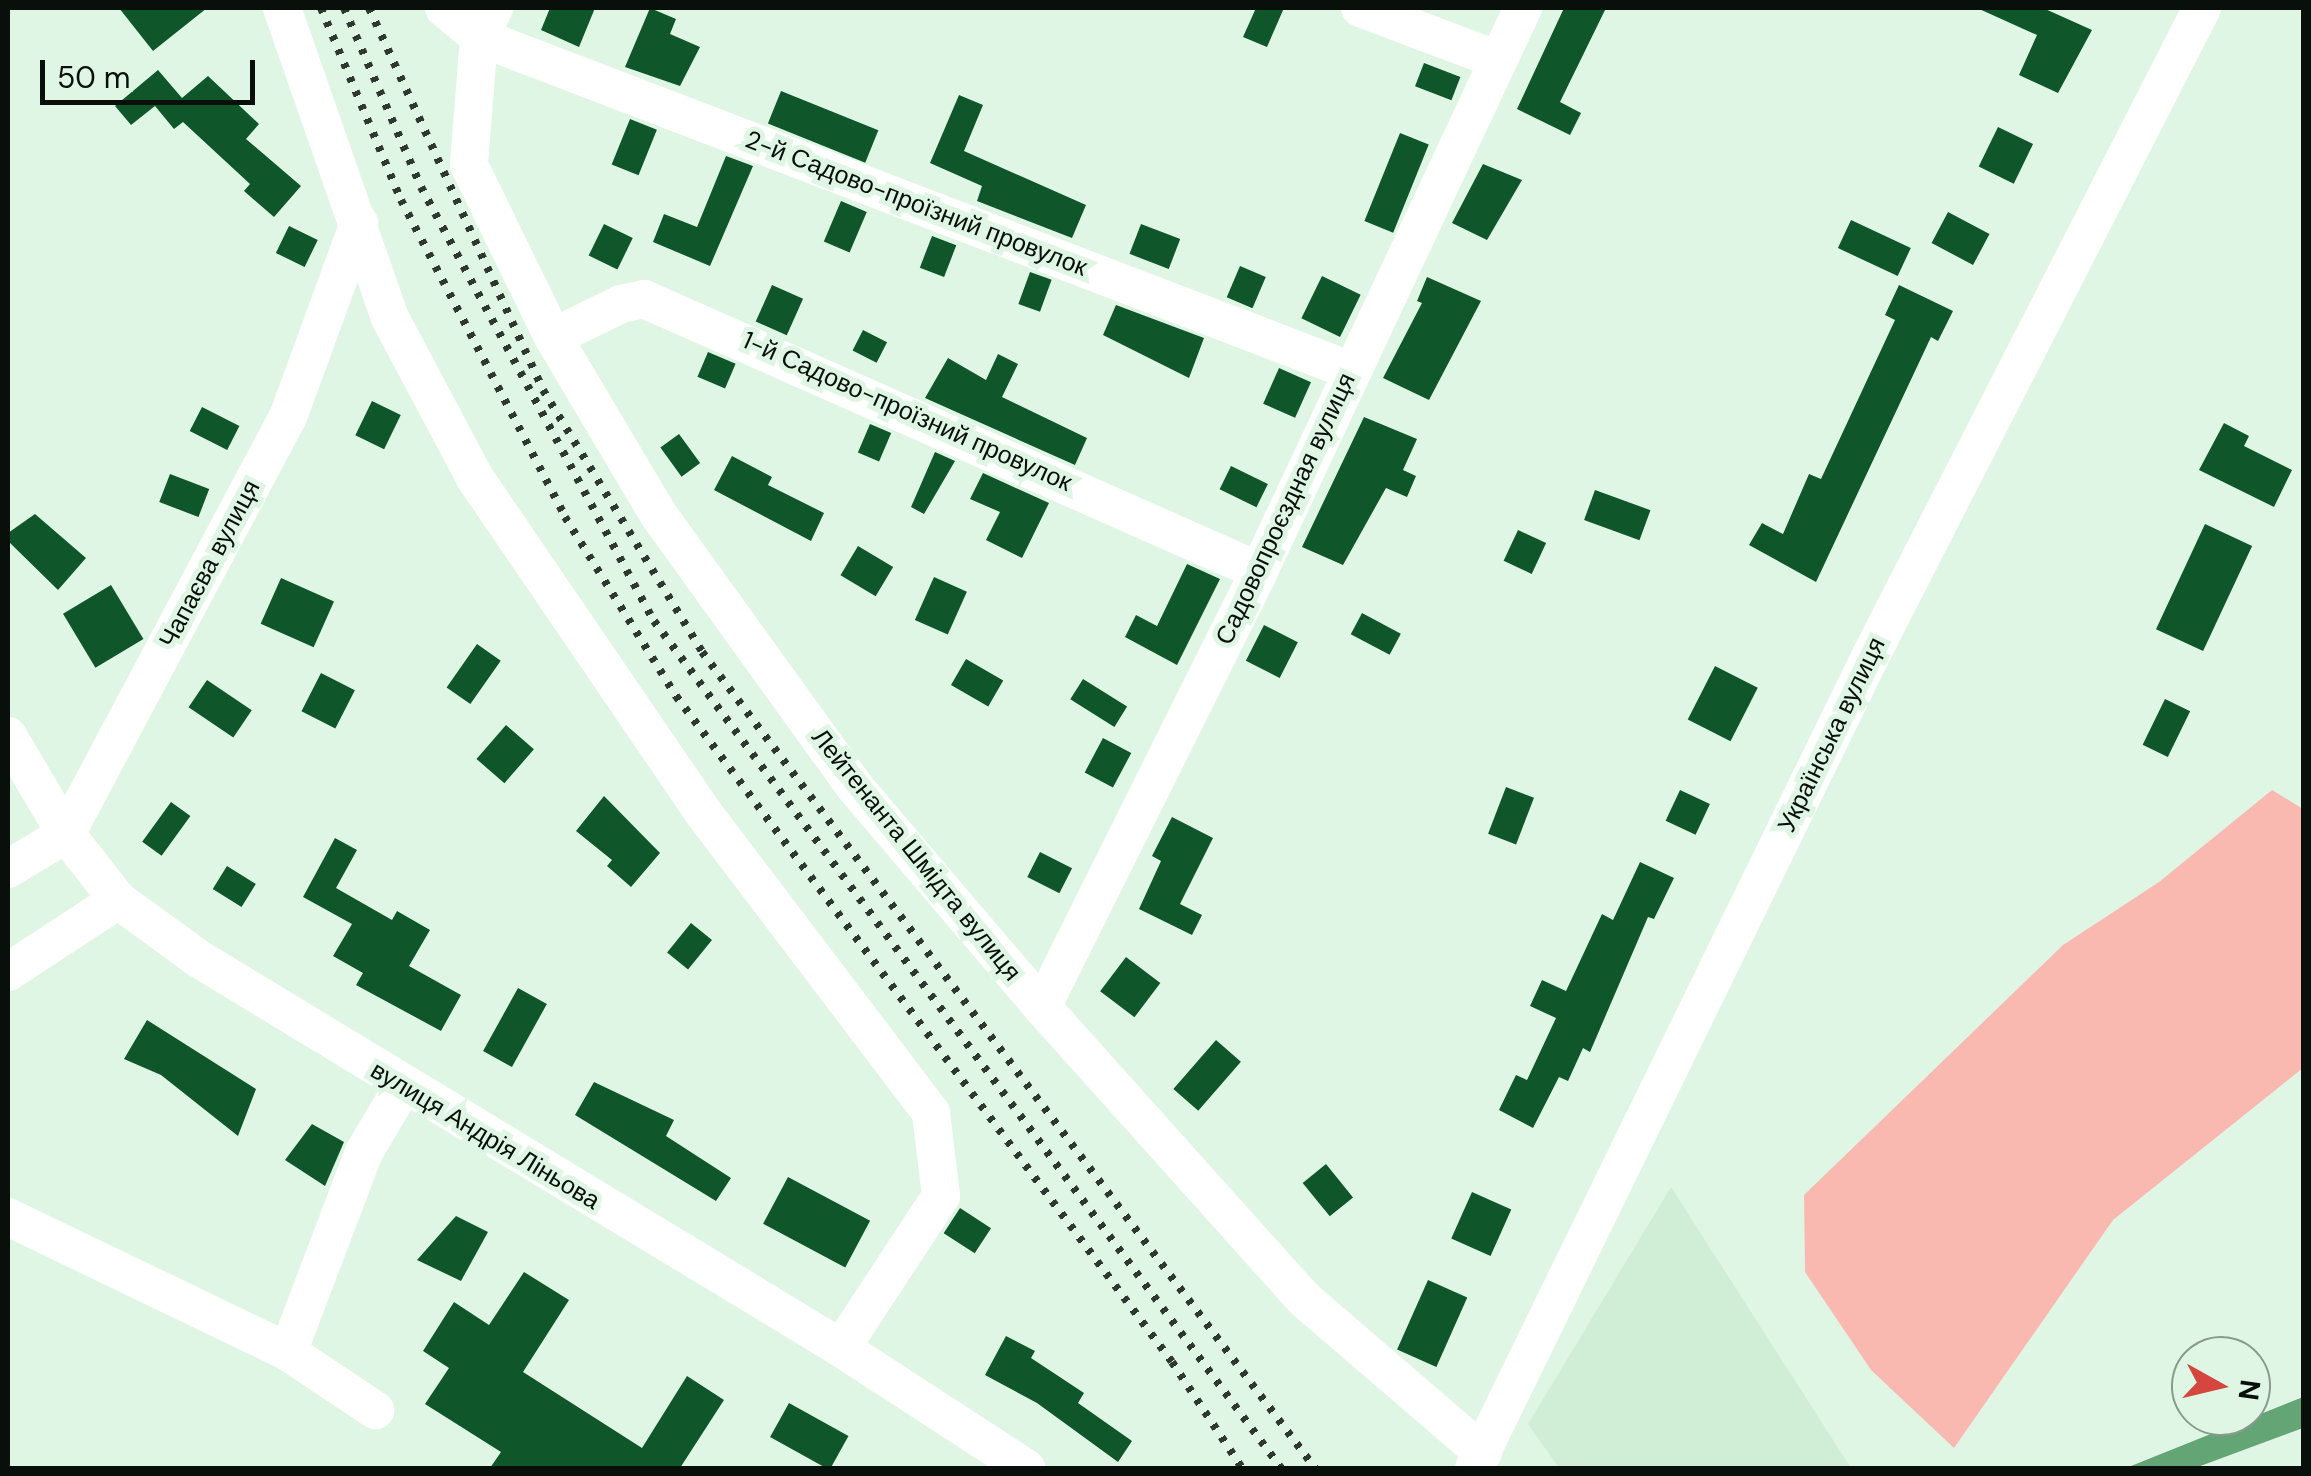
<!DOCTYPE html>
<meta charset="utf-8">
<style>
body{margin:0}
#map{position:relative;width:2311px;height:1476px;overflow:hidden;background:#e0f6e4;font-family:"DM Sans",sans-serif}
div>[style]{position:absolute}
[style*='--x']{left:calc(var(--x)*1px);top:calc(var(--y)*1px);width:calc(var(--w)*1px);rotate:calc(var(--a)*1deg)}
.built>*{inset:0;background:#d0edd6}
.green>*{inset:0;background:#fab9b0}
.water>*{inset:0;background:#64a576}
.building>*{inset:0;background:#0f562b;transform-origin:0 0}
.minor>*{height:38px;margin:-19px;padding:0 19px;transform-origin:19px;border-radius:19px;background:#fff}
.rail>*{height:8px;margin-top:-4px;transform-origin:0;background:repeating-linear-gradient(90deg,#2e3730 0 5px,transparent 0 15px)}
span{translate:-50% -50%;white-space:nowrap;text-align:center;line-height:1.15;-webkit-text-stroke:10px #e0f6e4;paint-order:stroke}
.street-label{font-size:25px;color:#09100b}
.frame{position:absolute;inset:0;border:10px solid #09100b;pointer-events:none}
.north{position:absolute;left:2171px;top:1336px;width:100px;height:100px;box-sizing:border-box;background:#e0f6e4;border:2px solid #8a9a8d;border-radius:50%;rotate:98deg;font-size:28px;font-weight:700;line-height:40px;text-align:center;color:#09100b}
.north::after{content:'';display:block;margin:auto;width:35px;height:45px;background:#d4463e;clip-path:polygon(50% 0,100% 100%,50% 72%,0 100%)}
.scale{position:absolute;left:40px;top:60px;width:215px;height:45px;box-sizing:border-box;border:5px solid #09100b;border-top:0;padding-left:12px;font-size:30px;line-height:35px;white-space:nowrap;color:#09100b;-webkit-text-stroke:8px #e0f6e4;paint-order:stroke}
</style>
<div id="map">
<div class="built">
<div style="clip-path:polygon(1671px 1187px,1851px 1468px,1559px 1468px,1528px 1424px)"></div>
</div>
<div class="green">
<div style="clip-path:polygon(2272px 790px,2303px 809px,2303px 1068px,2113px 1220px,1954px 1448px,1871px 1370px,1805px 1272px,1804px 1195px,2063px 945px,2159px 882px)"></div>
</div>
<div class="water">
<div style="clip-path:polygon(2303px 1397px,2303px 1428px,2195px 1468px,2126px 1468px)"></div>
</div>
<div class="building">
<div style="clip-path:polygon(119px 8px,207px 8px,153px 51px)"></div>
<div style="clip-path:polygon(550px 8px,595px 8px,579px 47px,541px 30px)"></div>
<div style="clip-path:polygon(650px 8px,676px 19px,670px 34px,700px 47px,680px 86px,625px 67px)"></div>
<div style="clip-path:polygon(1256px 8px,1284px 8px,1267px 47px,1243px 37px)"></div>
<div style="clip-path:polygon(1564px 8px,1606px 8px,1560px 102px,1581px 113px,1570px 135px,1517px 109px)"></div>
<div style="clip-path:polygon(1977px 8px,2043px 8px,2092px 30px,2058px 93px,2019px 75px,2037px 35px)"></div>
<div style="left:1424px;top:63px;width:39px;height:25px;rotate:21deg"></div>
<div style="clip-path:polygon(158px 70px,182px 98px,208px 76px,259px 124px,246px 139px,301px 186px,274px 217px,244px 191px,250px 184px,183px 122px,174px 129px,155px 106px,131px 125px,115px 106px)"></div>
<div style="left:781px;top:91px;width:105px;height:35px;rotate:22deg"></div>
<div style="clip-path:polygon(959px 95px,983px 105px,964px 151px,1086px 205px,1072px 238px,977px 201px,982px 186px,930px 163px)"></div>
<div style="left:630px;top:119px;width:29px;height:49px;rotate:22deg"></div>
<div style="left:1998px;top:127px;width:39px;height:44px;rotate:26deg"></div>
<div style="left:1400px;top:133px;width:31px;height:95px;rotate:22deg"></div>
<div style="clip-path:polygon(726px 156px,753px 166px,710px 266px,653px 242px,664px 214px,697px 227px)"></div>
<div style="clip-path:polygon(1483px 164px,1522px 180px,1487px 240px,1452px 223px)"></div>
<div style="left:841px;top:201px;width:28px;height:44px;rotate:23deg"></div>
<div style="left:1948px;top:212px;width:47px;height:35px;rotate:28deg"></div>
<div style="left:1851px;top:220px;width:66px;height:31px;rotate:25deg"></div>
<div style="left:604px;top:224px;width:32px;height:35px;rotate:26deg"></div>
<div style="left:1141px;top:224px;width:42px;height:32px;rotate:21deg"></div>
<div style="left:289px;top:226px;width:32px;height:30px;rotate:26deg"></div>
<div style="left:932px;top:236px;width:26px;height:34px;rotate:21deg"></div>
<div style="left:1240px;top:266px;width:28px;height:34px;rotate:23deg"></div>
<div style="left:1030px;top:272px;width:23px;height:34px;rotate:20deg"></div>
<div style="left:1322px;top:276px;width:43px;height:47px;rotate:26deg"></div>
<div style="clip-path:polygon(1427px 277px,1481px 301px,1429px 400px,1383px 378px,1422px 303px,1417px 301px)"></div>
<div style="left:772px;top:285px;width:34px;height:40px;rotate:24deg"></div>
<div style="clip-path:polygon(1899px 285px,1953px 311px,1938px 341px,1931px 337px,1816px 582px,1749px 545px,1762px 523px,1783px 534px,1809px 474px,1821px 479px,1895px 320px,1885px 315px)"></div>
<div style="clip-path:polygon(1116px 305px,1204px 338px,1189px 378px,1103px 335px)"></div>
<div style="left:863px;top:330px;width:27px;height:23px;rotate:27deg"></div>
<div style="left:708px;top:352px;width:30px;height:27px;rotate:23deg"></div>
<div style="clip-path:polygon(998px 354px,1018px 364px,1002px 397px,1087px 438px,1075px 465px,925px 398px,948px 358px,986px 380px)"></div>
<div style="left:1279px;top:368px;width:35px;height:39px;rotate:24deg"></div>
<div style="left:372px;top:401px;width:32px;height:38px;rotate:26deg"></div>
<div style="left:202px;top:407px;width:42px;height:27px;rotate:27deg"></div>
<div style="clip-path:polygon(1364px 417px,1417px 439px,1403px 470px,1416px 476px,1407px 497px,1386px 488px,1343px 565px,1302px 547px)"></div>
<div style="clip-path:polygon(2224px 423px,2249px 436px,2244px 446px,2292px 470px,2274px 507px,2199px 470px)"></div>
<div style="left:870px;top:424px;width:23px;height:31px;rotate:23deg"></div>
<div style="left:679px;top:434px;width:36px;height:23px;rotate:54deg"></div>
<div style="clip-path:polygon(935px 452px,955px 461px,924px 514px,911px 507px)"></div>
<div style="clip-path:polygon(732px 456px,772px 477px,768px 485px,824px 513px,811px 541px,714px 490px)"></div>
<div style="left:1231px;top:466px;width:41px;height:26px;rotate:26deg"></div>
<div style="clip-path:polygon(983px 473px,1049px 503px,1022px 558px,986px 540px,1000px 512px,970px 499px)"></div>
<div style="left:170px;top:474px;width:42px;height:30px;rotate:21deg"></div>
<div style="left:1595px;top:490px;width:59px;height:32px;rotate:20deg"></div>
<div style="clip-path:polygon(35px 514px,86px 558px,58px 590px,8px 541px,8px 533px)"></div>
<div style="left:2205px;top:524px;width:52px;height:116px;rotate:25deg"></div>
<div style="left:1518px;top:530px;width:31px;height:34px;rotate:25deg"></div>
<div style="left:858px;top:546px;width:41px;height:34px;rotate:31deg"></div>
<div style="clip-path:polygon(1187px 564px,1220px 579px,1177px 665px,1125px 637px,1136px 615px,1157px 626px)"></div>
<div style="left:934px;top:577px;width:36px;height:47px;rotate:24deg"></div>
<div style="left:281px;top:578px;width:58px;height:50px;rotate:24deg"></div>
<div style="left:111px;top:585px;width:63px;height:56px;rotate:59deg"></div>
<div style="left:1362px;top:613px;width:44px;height:24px;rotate:28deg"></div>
<div style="left:1264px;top:625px;width:38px;height:40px;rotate:27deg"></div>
<div style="left:477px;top:644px;width:29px;height:53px;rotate:35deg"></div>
<div style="left:966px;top:659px;width:43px;height:30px;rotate:30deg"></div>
<div style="left:1715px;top:666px;width:48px;height:60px;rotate:27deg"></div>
<div style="left:321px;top:673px;width:38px;height:43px;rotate:27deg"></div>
<div style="left:1083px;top:679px;width:52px;height:24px;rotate:32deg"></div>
<div style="left:207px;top:680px;width:54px;height:33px;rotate:34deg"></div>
<div style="left:2165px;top:699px;width:28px;height:51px;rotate:26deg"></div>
<div style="left:506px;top:725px;width:37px;height:45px;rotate:41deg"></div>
<div style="left:1103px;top:738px;width:32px;height:39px;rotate:28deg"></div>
<div style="left:1506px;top:787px;width:30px;height:50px;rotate:21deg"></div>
<div style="left:1680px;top:790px;width:33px;height:34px;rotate:25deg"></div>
<div style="clip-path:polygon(604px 796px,660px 853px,631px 887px,607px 866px,612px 860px,576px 831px)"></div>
<div style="left:171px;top:802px;width:24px;height:49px;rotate:36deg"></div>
<div style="clip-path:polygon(1172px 817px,1213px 838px,1180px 904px,1202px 915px,1192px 935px,1139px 909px,1161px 861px,1152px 856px)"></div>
<div style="clip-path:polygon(335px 838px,357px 850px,336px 888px,392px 920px,397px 911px,430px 930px,409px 966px,461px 995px,441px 1031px,356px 985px,363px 973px,333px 956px,352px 924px,303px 897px)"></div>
<div style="left:1040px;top:852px;width:36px;height:28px;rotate:27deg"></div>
<div style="clip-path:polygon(1640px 862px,1674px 878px,1654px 919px,1648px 917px,1590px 1052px,1583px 1048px,1568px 1081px,1559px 1077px,1533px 1128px,1499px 1110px,1516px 1075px,1527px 1080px,1556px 1018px,1530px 1006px,1542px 980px,1566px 991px,1602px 914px,1613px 920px)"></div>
<div style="left:227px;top:866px;width:34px;height:27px;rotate:32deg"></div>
<div style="left:691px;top:923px;width:27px;height:38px;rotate:39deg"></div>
<div style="left:1126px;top:957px;width:43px;height:43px;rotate:37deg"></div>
<div style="left:518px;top:988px;width:33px;height:72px;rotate:29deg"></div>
<div style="clip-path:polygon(147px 1020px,256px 1089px,238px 1136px,161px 1075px,124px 1059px)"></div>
<div style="left:1216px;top:1040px;width:33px;height:65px;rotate:41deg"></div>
<div style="clip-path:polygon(594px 1082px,674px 1120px,666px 1136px,731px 1178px,716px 1201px,575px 1115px)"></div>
<div style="clip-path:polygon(312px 1124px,344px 1142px,325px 1186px,285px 1160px)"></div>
<div style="left:1326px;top:1164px;width:43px;height:30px;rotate:51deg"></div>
<div style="left:788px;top:1177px;width:93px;height:53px;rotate:28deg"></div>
<div style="left:1472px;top:1192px;width:43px;height:51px;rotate:24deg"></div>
<div style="left:960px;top:1208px;width:37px;height:30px;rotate:33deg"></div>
<div style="clip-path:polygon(456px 1216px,488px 1232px,461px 1281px,417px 1260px)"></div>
<div style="clip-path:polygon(524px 1272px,569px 1300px,523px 1372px,642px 1448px,687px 1376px,724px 1400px,680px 1468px,490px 1468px,501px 1452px,425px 1404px,449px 1368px,423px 1351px,454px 1302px,489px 1325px)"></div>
<div style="left:1428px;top:1280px;width:43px;height:76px;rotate:24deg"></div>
<div style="clip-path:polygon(1006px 1336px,1035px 1351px,1031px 1358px,1084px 1393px,1078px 1403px,1132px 1441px,1118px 1462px,1037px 1403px,985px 1375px)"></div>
<div style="left:789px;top:1403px;width:68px;height:39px;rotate:29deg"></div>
</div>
<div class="minor">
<div style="--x:282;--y:8;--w:328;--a:70.8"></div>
<div style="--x:390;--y:318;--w:181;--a:62"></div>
<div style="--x:475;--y:478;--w:403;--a:55.7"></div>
<div style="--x:702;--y:811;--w:379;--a:52.8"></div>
<div style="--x:931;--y:1113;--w:84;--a:83.1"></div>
<div style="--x:941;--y:1196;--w:182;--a:123.3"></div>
<div style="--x:444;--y:8;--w:45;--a:39.6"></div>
<div style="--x:479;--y:37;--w:935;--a:20.94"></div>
<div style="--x:494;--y:8;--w:33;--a:117"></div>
<div style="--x:479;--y:37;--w:128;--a:94.5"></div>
<div style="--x:469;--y:165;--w:191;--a:64"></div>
<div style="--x:553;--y:337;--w:206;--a:59.3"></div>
<div style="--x:658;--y:514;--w:335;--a:54.2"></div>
<div style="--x:854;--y:786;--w:290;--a:49.6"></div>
<div style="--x:1042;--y:1007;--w:392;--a:48.1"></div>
<div style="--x:1304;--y:1299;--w:236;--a:40.7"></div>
<div style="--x:1360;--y:8;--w:145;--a:20.6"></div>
<div style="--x:553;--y:337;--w:76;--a:-25.9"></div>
<div style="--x:621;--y:304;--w:24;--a:-12"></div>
<div style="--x:644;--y:299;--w:672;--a:23.86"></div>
<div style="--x:8;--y:736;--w:114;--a:59.4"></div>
<div style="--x:66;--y:834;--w:84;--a:51.8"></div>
<div style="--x:118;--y:900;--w:100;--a:36.1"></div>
<div style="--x:199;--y:959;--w:751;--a:31.21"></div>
<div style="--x:841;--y:1348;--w:221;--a:33"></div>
<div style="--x:8;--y:869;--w:68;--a:-31.1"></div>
<div style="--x:66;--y:834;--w:472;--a:-62"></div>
<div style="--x:288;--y:417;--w:207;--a:-69.9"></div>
<div style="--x:8;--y:972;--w:131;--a:-33.2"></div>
<div style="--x:1042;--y:1007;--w:487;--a:-63.5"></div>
<div style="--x:1259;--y:571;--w:622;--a:-64.88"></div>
<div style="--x:8;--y:1217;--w:311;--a:25.7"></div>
<div style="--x:288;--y:1352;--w:105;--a:33.7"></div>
<div style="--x:288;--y:1352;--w:214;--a:-69.2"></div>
<div style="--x:364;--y:1152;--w:74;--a:-59.3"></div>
<div style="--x:1474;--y:1468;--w:903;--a:-63.97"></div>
<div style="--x:1870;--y:657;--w:729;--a:-62.91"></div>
</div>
<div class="rail">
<div style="--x:321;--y:8;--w:208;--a:67.4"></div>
<div style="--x:401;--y:200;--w:357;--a:62.6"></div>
<div style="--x:565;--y:517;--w:211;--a:58.2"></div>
<div style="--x:676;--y:696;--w:830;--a:53.32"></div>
<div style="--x:1172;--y:1362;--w:127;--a:56.6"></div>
<div style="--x:344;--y:8;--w:195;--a:66.7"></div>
<div style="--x:421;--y:187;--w:493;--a:61.8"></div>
<div style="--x:654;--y:621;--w:1054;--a:53.49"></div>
<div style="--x:369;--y:8;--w:420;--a:65.5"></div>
<div style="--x:543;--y:390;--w:306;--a:58.7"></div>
<div style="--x:702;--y:652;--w:1021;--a:53.09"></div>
</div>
<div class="street-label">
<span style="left:916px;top:204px;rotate:21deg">2-й Садово-проїзний провулок</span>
<span style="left:907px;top:412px;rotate:24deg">1-й Садово-проїзний провулок</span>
<span style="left:1286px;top:509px;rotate:-65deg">Садовопроєздная вулиця</span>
<span style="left:210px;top:564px;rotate:-62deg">Чапаєва вулиця</span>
<span style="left:1832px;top:735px;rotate:-64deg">Українська вулиця</span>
<span style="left:916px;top:855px;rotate:51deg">Лейтенанта Шмідта вулиця</span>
<span style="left:485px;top:1136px;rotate:31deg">вулиця Андрія Ліньова</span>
</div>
<div class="frame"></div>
<div class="north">N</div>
<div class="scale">50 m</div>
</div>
